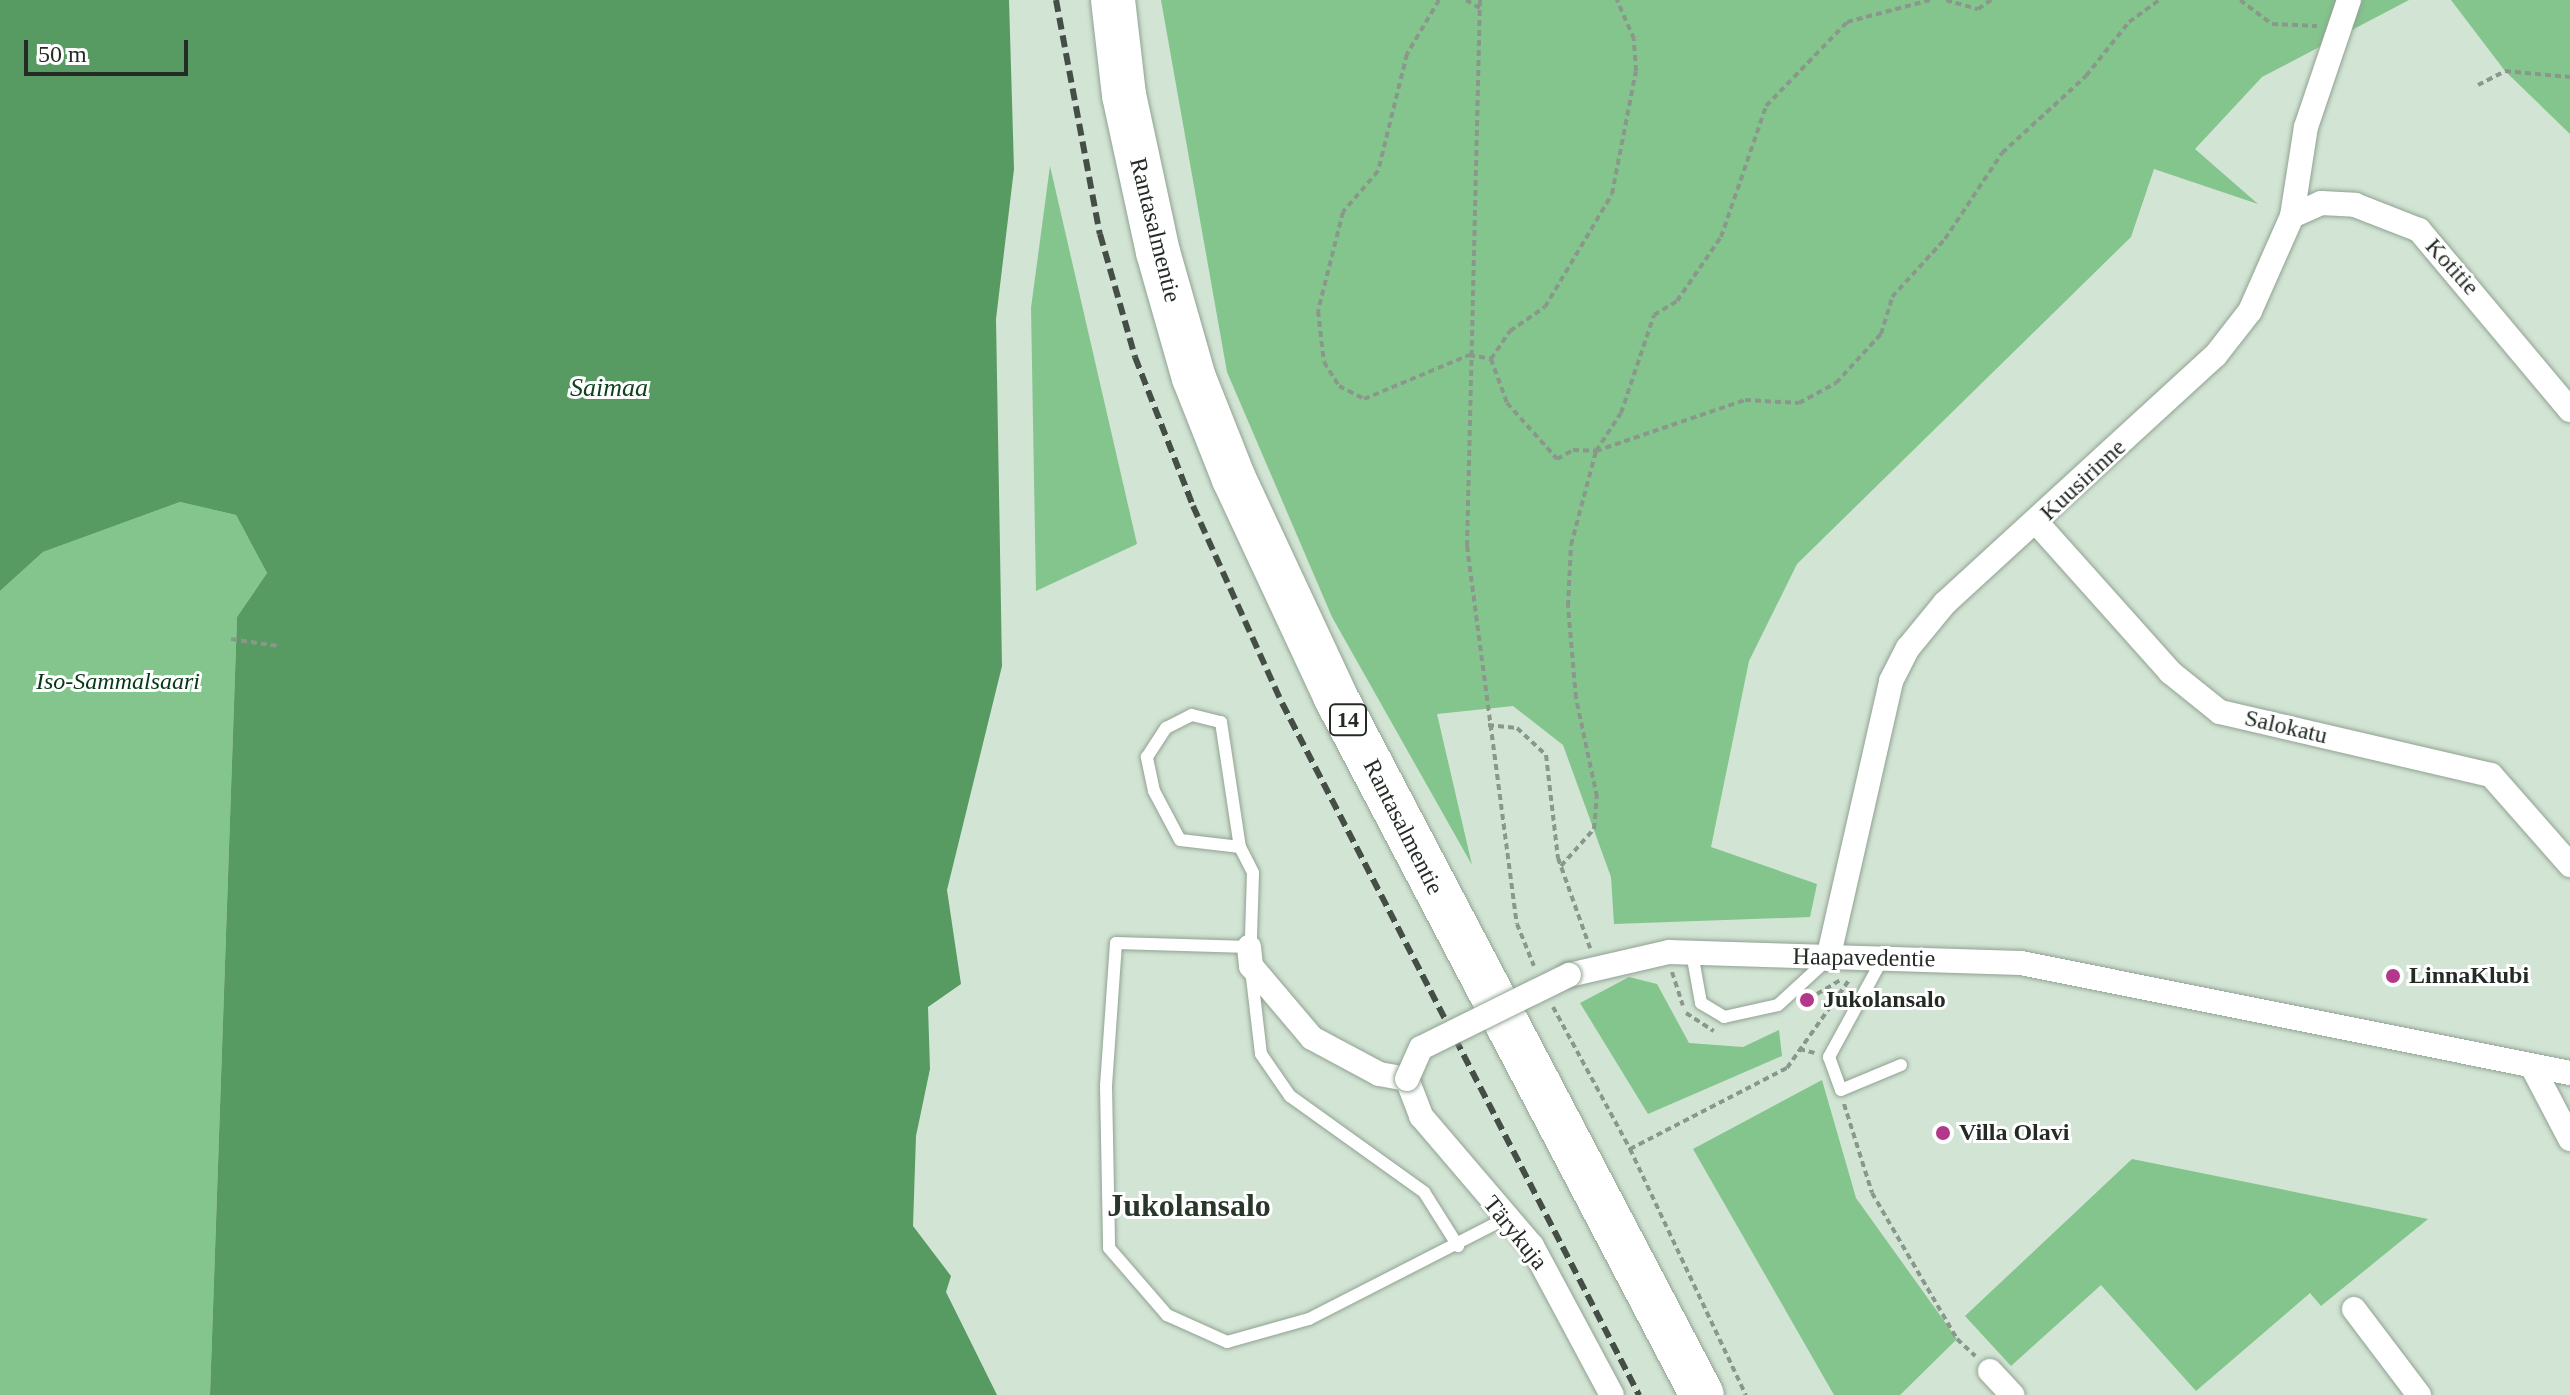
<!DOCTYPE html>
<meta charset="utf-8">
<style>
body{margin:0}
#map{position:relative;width:2570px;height:1395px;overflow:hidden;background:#d2e4d4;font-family:Georgia,serif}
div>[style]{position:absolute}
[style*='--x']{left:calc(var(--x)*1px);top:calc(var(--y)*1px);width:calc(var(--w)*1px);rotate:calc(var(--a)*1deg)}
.green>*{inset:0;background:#84c48d}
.water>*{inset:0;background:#579a62}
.path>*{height:4px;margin-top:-2px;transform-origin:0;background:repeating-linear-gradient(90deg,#8a988c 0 6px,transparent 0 10px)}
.roads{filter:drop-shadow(0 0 2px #90a292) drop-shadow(0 0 2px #90a292)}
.lane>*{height:12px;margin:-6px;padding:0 6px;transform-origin:6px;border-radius:6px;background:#fff}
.street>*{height:24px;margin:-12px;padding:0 12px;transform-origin:12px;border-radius:12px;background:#fff}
.highway>*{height:44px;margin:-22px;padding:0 22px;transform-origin:22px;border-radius:22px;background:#fff}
.rail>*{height:6px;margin-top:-3px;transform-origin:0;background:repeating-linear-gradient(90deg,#444e46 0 12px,transparent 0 18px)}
.bridges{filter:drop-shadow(0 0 2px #90a292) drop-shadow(0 0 2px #90a292)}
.street-bridge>*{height:24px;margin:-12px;padding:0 12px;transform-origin:12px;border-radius:12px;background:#fff}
.dots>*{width:22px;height:22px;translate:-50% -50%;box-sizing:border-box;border:4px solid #fff;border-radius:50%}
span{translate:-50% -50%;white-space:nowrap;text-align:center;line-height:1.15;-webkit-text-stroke:6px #fff;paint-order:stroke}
.shield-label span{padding:2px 6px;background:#fff;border:2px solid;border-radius:6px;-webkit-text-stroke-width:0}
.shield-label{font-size:22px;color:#242b25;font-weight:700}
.street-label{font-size:24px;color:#242b25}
.park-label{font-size:24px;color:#033813;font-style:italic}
.poi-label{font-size:24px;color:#242b25;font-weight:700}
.left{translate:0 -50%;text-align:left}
.water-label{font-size:26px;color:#10421d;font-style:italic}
.district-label{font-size:32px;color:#29372a;font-weight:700}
.scale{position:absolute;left:24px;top:40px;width:164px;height:36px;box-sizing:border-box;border:4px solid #242b25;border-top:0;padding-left:10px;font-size:24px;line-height:28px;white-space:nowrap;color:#242b25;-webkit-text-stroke:6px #fff;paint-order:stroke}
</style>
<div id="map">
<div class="green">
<div style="clip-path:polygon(1161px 0,2409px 0,2262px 77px,2195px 149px,2258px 204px,2154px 169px,2131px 237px,1797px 564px,1749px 661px,1711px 847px,1817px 884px,1810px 917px,1614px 924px,1611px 877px,1563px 745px,1513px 706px,1437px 714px,1472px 865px,1332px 617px,1227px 372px)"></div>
<div style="clip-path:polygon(2451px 0,2570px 0,2570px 134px,2505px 71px)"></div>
<div style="clip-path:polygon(1050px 166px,1137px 544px,1036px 591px,1031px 308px)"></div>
<div style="clip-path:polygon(180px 502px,236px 515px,267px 573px,237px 617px,210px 1395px,0 1395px,0 591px,43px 552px)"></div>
<div style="clip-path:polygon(1629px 977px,1657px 984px,1689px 1043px,1743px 1047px,1779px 1030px,1782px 1056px,1648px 1114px,1580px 1003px)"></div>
<div style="clip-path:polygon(1822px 1080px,1856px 1198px,1957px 1339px,1900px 1395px,1834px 1395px,1693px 1149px)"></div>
<div style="clip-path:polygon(2132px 1159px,2428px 1219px,2321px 1306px,2310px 1293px,2196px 1391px,2101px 1285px,2011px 1366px,1965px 1316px)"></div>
</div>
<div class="water">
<div style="clip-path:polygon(0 0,1009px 0,1014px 169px,996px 319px,1002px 666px,947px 890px,961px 984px,928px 1007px,930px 1069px,916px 1136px,913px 1226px,951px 1276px,946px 1292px,997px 1395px,210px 1395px,237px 617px,267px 573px,236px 515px,180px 502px,43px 552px,0 591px)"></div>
</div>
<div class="path">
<div style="--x:1439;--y:0;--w:63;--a:120.7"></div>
<div style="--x:1407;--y:54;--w:121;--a:103.9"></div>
<div style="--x:1378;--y:171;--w:54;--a:130.5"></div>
<div style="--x:1343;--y:212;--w:102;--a:104.2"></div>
<div style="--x:1318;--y:311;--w:51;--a:83.3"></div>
<div style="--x:1324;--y:362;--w:28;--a:58"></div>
<div style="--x:1339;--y:386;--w:28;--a:27"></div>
<div style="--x:1364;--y:399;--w:114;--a:-22.7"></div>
<div style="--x:1469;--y:355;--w:22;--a:10"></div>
<div style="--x:1491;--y:359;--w:47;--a:70"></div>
<div style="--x:1507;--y:403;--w:75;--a:48.2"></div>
<div style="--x:1557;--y:459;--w:18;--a:-29"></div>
<div style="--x:1573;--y:450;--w:23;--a:2"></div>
<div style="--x:1596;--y:451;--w:45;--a:-56.7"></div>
<div style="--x:1621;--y:413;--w:103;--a:-71.4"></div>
<div style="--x:1654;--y:315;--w:27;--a:-31"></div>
<div style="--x:1677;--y:301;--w:78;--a:-55.5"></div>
<div style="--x:1721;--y:237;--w:139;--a:-71"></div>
<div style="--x:1766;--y:106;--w:117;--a:-46"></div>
<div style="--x:1847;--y:22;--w:86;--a:-14.8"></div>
<div style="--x:1466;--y:0;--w:16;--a:30"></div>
<div style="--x:1480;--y:0;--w:546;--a:91.36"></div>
<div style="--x:1467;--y:546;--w:381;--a:82.5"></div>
<div style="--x:1517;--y:924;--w:45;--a:68"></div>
<div style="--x:1946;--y:0;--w:33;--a:16"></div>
<div style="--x:1978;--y:9;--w:16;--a:-35"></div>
<div style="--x:2240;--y:0;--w:40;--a:37"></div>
<div style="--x:2272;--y:24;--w:45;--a:2.5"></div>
<div style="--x:2478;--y:85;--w:30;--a:-27"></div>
<div style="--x:2505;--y:71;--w:65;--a:5.3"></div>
<div style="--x:1491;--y:359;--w:34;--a:-56"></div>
<div style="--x:1510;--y:331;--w:42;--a:-34.4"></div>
<div style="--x:1545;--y:307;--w:131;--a:-59.3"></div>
<div style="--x:1612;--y:194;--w:125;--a:-79"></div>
<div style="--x:1636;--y:71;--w:32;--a:-94"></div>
<div style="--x:1634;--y:39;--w:43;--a:-113.6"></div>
<div style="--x:231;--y:639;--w:48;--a:8.5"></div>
<div style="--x:1488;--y:725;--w:29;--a:6"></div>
<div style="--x:1517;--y:728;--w:40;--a:43"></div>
<div style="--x:1546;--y:755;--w:104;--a:83.4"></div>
<div style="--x:1558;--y:858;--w:96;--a:70.4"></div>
<div style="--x:1561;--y:866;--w:50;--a:-48.3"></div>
<div style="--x:1594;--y:829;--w:32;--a:-85"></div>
<div style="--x:1597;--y:797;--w:101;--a:-102"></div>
<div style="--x:1576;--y:698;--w:92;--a:-95"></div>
<div style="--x:1568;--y:606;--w:61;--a:-87.2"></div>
<div style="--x:1571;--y:545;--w:97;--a:-75.1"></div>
<div style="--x:1596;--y:451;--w:157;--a:-18.9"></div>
<div style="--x:1745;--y:400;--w:54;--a:3.2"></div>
<div style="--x:1799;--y:403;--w:42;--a:-28.4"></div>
<div style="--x:1836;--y:383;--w:67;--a:-47.4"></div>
<div style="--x:1881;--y:334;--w:39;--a:-73"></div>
<div style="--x:1892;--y:297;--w:79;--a:-47.6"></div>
<div style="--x:1945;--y:239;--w:103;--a:-56.5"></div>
<div style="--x:2002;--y:153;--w:114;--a:-42.5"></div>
<div style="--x:2086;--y:76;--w:69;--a:-51.5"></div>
<div style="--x:2129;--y:22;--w:37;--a:-36"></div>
<div style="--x:1672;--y:972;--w:35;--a:72"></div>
<div style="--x:1817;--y:994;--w:27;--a:-31"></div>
<div style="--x:1553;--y:1007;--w:162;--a:61.5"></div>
<div style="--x:1630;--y:1149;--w:272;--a:64.8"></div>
<div style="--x:1686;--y:1013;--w:33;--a:33"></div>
<div style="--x:1799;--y:1049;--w:16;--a:14"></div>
<div style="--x:1844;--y:1104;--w:93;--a:72.5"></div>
<div style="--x:1872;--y:1193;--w:169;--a:59.8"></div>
<div style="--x:1957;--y:1339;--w:25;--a:43"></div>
<div style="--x:1630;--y:1149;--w:177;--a:-27.3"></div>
<div style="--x:1787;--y:1068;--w:108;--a:-54.8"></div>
</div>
<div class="roads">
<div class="lane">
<div style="--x:1240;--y:847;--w:60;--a:-173.3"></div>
<div style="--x:1180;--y:840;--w:55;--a:-118"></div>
<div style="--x:1154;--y:791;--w:35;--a:-102"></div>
<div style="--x:1147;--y:757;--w:35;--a:-57"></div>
<div style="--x:1166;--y:728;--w:29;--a:-27"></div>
<div style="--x:1192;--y:715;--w:30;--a:14"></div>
<div style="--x:1221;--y:722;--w:126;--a:81.4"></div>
<div style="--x:1240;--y:847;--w:29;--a:63"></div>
<div style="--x:1253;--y:873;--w:64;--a:91.8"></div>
<div style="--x:1251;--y:937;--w:10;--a:101"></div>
<div style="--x:1249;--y:947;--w:133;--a:-178.3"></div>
<div style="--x:1116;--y:943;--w:143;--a:94"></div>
<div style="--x:1106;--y:1086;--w:162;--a:88.9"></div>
<div style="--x:1109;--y:1248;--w:89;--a:49.1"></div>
<div style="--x:1167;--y:1315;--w:66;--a:24.2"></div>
<div style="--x:1227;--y:1342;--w:85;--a:-15.7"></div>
<div style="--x:1309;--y:1319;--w:219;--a:-27.1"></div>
<div style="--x:1692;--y:953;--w:51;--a:79.8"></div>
<div style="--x:1701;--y:1003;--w:27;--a:31"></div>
<div style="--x:1724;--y:1017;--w:55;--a:-12.5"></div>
<div style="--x:1778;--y:1005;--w:68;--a:-42.6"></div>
<div style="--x:1883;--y:958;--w:113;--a:118.6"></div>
<div style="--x:1829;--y:1057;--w:35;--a:70"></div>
<div style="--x:1841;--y:1090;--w:65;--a:-22.6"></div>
<div style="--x:1251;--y:969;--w:86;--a:83.3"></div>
<div style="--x:1261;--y:1054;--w:51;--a:55.4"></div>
<div style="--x:1290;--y:1096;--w:165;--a:35.6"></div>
<div style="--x:1424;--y:1192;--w:64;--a:57.8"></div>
</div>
<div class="street">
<div style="--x:2292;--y:216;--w:32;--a:-24"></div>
<div style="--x:2321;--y:203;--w:34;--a:3"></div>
<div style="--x:2355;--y:205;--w:69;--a:21.3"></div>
<div style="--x:2419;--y:230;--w:235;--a:50"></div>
<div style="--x:2037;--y:523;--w:200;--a:48.2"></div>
<div style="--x:2170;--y:672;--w:64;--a:38.7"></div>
<div style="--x:2220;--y:712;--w:278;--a:13.1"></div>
<div style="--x:2491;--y:775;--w:120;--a:48.7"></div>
<div style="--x:1249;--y:947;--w:19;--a:84"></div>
<div style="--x:1251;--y:966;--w:94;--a:49.7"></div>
<div style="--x:1312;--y:1038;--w:76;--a:28.2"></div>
<div style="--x:1379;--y:1074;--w:28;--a:10"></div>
<div style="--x:1407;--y:1079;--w:40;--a:69"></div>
<div style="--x:1421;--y:1116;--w:171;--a:49.5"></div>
<div style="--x:1532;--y:1246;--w:169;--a:61.8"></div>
<div style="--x:1828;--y:959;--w:285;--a:-77.2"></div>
<div style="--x:1891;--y:681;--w:37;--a:-63"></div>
<div style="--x:1908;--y:648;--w:58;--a:-50.6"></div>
<div style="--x:1945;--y:603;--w:366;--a:-42.5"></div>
<div style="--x:2215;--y:356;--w:57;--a:-52.1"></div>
<div style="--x:2250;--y:311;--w:104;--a:-66.1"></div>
<div style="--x:2292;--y:216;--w:90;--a:-81.1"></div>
<div style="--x:2306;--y:127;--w:134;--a:-71.3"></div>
<div style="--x:1569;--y:975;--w:103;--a:-13"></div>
<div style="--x:1669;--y:952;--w:352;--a:1.8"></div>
<div style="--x:2021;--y:963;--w:560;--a:11.33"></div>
<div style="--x:2534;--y:1070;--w:78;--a:62.4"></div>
<div style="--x:2354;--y:1309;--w:108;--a:52.9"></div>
<div style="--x:1990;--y:1371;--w:33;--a:47"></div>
</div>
<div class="highway">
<div style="--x:1113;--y:0;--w:96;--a:83.4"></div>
<div style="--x:1124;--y:95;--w:161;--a:77.8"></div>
<div style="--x:1158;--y:252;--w:131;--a:74.1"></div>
<div style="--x:1194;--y:378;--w:109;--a:68.4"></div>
<div style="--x:1234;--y:479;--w:239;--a:65"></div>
<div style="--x:1335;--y:696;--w:789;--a:62.3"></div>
</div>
</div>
<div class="rail">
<div style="--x:1056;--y:0;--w:238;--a:79.4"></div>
<div style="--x:1100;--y:234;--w:128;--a:74.1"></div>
<div style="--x:1135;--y:357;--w:160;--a:68.7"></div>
<div style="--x:1193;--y:506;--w:216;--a:65.7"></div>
<div style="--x:1282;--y:703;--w:779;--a:62.71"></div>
</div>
<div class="bridges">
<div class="street-bridge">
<div style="--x:1407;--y:1079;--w:34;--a:-66"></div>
<div style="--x:1421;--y:1048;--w:165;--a:-26.3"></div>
</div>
</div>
<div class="dots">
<div style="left:2393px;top:976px;background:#b3388b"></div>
<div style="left:1807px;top:1000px;background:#b3388b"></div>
<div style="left:1943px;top:1133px;background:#b3388b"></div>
</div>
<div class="shield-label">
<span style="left:1348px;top:720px">14</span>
</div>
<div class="street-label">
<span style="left:1155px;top:230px;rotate:76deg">Rantasalmentie</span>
<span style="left:2452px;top:267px;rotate:48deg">Kotitie</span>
<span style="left:2083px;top:480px;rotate:-43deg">Kuusirinne</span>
<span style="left:2286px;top:727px;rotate:13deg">Salokatu</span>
<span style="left:1403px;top:827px;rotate:63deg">Rantasalmentie</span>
<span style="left:1864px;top:958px;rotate:1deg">Haapavedentie</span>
<span style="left:1515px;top:1233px;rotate:51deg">Tärykuja</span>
</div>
<div class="park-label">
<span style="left:118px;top:682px">Iso-Sammalsaari</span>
</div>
<div class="poi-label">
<span class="left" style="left:2409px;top:976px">LinnaKlubi</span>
<span class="left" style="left:1823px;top:1000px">Jukolansalo</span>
<span class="left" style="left:1959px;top:1133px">Villa Olavi</span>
</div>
<div class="water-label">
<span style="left:609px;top:388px">Saimaa</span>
</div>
<div class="district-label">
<span style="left:1189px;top:1205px">Jukolansalo</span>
</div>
<div class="scale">50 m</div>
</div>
